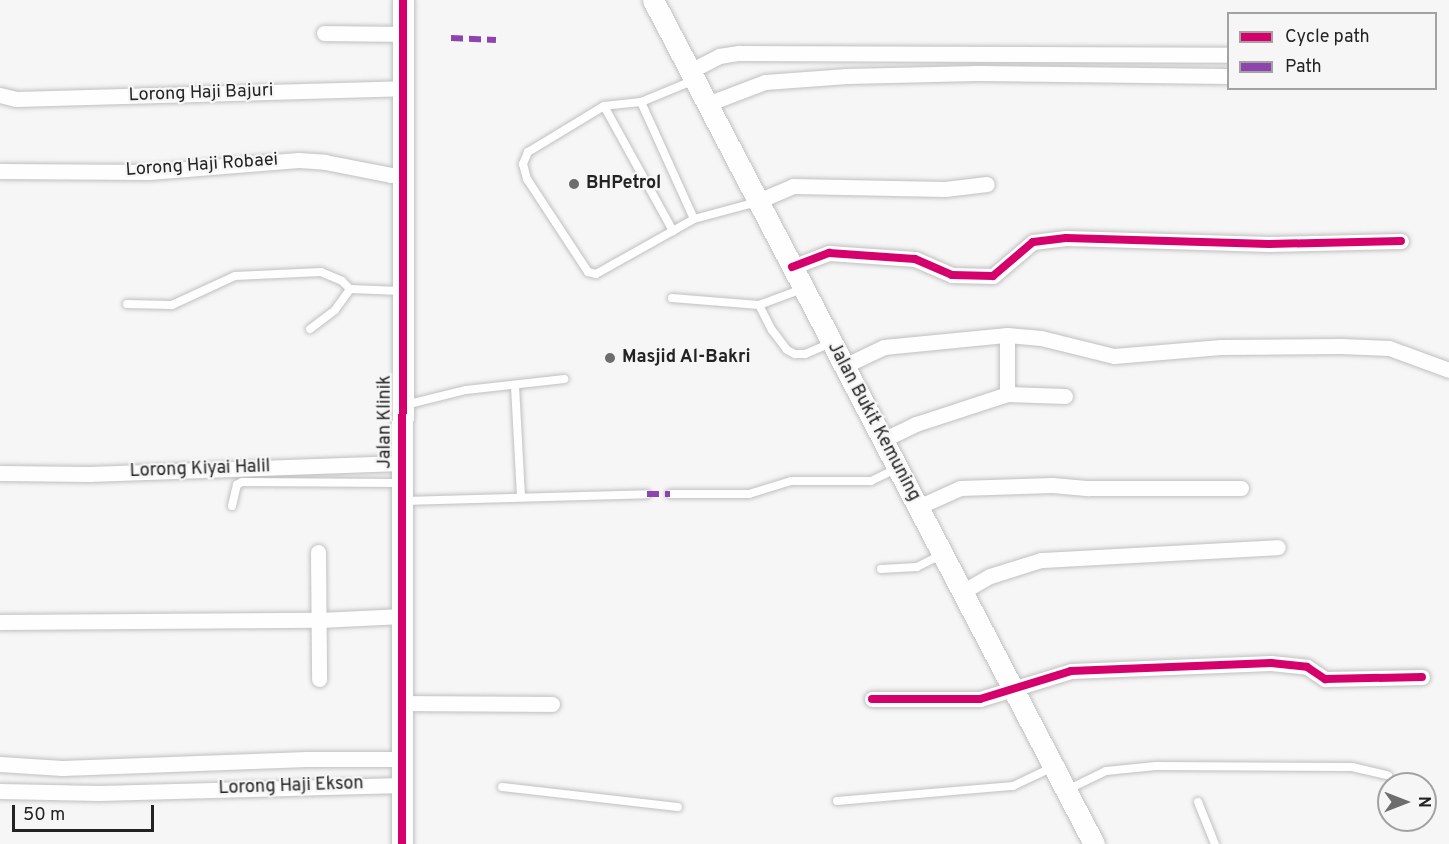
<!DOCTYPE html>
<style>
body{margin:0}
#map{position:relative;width:1449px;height:844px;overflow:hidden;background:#f6f6f7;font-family:Overpass,sans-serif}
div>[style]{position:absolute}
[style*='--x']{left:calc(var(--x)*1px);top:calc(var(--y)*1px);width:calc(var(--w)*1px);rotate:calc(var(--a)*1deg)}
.roads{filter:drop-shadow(0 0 2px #c0c0c0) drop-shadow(0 0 2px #c0c0c0)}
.lane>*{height:8px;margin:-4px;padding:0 4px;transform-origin:4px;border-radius:4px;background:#fefefe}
.street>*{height:15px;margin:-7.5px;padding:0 7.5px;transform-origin:7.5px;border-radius:7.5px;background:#fefefe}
.secondary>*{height:21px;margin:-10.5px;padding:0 10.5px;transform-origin:10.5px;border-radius:10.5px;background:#fefefe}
.quiet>*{height:6px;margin-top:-3px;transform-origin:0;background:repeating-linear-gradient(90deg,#8e44ad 0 12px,transparent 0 18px)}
.cycleway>*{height:8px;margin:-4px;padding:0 4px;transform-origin:4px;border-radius:4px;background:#d6006c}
.dots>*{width:16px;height:16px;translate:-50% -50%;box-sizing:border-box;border:3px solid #f6f6f7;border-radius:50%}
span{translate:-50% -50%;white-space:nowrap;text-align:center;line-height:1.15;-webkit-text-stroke:4.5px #f6f6f7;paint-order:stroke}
.street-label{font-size:18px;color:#232324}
.poi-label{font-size:18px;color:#232324;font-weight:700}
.left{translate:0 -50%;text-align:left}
.legend{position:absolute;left:1227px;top:12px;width:210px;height:78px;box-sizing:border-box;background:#f6f6f7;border:2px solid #a2a2a3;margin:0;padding:8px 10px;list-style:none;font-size:18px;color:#232324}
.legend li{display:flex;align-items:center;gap:12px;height:30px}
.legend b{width:30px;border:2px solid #a2a2a3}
.north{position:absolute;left:1377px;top:772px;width:60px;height:60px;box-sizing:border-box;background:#f6f6f7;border:2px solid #a2a2a3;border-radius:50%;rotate:90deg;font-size:16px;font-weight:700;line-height:24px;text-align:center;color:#232324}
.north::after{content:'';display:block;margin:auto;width:21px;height:27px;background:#6d6d6e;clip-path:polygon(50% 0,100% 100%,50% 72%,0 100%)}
.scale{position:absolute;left:12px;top:805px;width:142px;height:27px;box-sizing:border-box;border:3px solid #232324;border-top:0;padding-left:8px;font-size:18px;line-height:21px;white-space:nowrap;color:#232324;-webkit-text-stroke:4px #f6f6f7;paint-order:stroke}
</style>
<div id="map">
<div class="roads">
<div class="lane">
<div style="--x:692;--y:81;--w:55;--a:157.6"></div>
<div style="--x:641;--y:102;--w:37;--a:174"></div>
<div style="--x:604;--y:106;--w:89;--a:148.8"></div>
<div style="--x:528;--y:152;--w:13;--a:113"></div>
<div style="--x:523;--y:164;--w:16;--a:75"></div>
<div style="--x:527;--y:179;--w:111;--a:56.7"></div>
<div style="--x:588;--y:272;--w:8;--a:14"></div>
<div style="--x:596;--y:274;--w:112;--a:-29.3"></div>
<div style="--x:694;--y:219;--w:65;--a:-15.1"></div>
<div style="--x:641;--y:102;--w:128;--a:65.6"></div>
<div style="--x:604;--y:106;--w:143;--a:61.1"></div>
<div style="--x:672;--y:298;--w:87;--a:4.6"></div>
<div style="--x:759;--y:305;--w:46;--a:-20.4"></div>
<div style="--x:127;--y:304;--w:45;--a:1.3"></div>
<div style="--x:172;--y:305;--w:69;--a:-24.7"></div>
<div style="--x:235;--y:276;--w:86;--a:-2.7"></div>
<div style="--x:321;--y:272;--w:23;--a:23"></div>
<div style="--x:342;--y:281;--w:11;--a:45"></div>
<div style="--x:350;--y:289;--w:51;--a:2.2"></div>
<div style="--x:759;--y:305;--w:28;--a:63"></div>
<div style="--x:772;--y:330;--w:25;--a:53"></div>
<div style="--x:787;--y:350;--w:9;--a:27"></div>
<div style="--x:795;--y:354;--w:10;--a:0"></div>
<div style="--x:805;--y:354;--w:28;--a:-23"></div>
<div style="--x:310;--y:329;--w:31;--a:-37"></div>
<div style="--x:335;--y:310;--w:26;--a:-54"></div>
<div style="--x:515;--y:386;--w:111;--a:86.9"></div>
<div style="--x:405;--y:405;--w:63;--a:-13.8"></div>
<div style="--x:466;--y:390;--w:99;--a:-6.4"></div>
<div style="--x:670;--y:494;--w:79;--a:0"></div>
<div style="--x:749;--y:494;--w:44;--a:-17.2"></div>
<div style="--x:791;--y:481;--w:80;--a:0"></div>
<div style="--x:871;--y:481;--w:28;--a:-26"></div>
<div style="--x:403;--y:501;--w:244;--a:-1.6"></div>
<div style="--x:232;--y:506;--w:22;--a:-77"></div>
<div style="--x:237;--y:485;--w:6;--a:-31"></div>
<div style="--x:242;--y:482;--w:158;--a:0.4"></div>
<div style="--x:881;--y:569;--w:36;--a:-3"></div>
<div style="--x:917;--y:567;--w:27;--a:-27"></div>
<div style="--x:502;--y:787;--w:177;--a:6.5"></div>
<div style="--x:1067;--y:790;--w:43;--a:-26"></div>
<div style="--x:1106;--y:771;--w:50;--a:-5.7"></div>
<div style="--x:1156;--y:766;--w:196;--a:0.3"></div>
<div style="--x:1352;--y:767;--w:37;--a:13"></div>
<div style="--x:837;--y:801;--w:177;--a:-4.9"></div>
<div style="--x:1013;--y:786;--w:44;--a:-25.4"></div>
<div style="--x:1198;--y:802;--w:45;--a:68"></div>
</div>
<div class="street">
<div style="--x:324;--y:33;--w:79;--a:0.7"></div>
<div style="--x:690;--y:71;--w:33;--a:-27"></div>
<div style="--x:719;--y:56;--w:20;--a:-9"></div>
<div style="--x:739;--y:53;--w:489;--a:0.2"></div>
<div style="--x:0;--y:95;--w:16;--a:14"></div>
<div style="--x:16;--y:99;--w:387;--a:-1.6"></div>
<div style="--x:707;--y:104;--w:62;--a:-20.8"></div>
<div style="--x:765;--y:82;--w:82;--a:-4.2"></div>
<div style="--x:847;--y:76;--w:131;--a:-1.3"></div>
<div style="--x:978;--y:73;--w:250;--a:0.7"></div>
<div style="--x:0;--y:171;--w:149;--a:0.4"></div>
<div style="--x:149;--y:172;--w:150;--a:-4.6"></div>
<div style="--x:299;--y:160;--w:26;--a:4"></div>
<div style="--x:325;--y:162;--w:67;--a:11.1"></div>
<div style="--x:391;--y:175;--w:12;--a:0"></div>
<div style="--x:758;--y:201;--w:38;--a:-23"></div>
<div style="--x:793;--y:186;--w:152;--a:1.1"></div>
<div style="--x:945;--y:189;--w:42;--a:-6.8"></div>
<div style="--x:792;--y:267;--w:40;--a:-21"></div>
<div style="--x:829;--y:253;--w:86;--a:4"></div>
<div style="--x:915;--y:259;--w:40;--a:23.4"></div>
<div style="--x:952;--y:275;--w:41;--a:1.4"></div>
<div style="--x:993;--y:276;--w:52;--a:-40.4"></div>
<div style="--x:1033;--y:242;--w:33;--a:-7"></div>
<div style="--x:1066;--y:238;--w:203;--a:1.7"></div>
<div style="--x:1269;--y:244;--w:132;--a:-1.3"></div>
<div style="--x:844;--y:366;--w:44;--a:-25.4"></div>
<div style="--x:884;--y:347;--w:124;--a:-5.6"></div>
<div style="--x:1007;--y:335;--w:34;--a:5"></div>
<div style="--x:1041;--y:338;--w:75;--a:13.9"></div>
<div style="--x:1114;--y:356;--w:107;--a:-4.8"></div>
<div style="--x:1221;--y:347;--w:120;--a:-0.5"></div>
<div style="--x:1341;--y:346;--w:48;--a:2.4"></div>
<div style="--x:1389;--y:348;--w:64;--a:20.1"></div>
<div style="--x:1007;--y:394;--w:59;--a:-90"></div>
<div style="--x:883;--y:440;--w:37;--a:-26"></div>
<div style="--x:916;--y:424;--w:96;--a:-18.2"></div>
<div style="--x:1007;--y:394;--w:58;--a:2"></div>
<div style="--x:0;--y:473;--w:89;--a:0.6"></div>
<div style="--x:89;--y:474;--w:312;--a:-2"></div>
<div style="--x:918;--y:507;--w:46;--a:-24.3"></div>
<div style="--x:960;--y:488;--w:92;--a:-1.9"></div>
<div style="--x:1052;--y:485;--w:37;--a:5"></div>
<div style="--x:1089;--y:488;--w:152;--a:0"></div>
<div style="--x:318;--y:552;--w:127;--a:89.5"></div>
<div style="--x:962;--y:592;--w:32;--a:-30"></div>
<div style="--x:990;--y:576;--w:53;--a:-17.4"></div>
<div style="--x:1041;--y:560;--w:237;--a:-3.1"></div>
<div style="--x:0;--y:622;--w:319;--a:-0.4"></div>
<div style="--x:319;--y:620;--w:84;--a:-2.7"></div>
<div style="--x:872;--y:699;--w:108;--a:0"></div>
<div style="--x:980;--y:699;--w:95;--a:-17.1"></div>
<div style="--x:1071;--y:671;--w:200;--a:-2.3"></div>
<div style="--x:1271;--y:663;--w:36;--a:6"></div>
<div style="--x:1307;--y:667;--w:22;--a:34"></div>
<div style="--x:1325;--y:679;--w:97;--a:-1.2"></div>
<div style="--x:404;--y:703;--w:148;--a:0.4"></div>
<div style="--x:0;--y:764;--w:62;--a:3.7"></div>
<div style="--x:62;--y:768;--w:245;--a:-2.1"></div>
<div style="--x:307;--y:759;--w:96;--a:0"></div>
<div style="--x:0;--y:791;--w:99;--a:1.2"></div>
<div style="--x:99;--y:793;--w:304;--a:-1.5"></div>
</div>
<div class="secondary">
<div style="--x:653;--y:0;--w:952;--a:62.41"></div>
<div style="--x:402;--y:844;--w:844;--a:-89.93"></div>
</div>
</div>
<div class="quiet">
<div style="--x:451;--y:38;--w:45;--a:2.5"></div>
<div style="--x:647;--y:494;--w:23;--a:0"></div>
</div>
<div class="cycleway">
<div style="--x:792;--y:267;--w:40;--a:-21"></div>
<div style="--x:829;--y:253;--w:86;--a:4"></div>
<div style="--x:915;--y:259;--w:40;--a:23.4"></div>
<div style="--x:952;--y:275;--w:41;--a:1.4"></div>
<div style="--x:993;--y:276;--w:52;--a:-40.4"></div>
<div style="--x:1033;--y:242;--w:33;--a:-7"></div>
<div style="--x:1066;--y:238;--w:203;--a:1.7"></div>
<div style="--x:1269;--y:244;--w:132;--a:-1.3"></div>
<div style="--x:872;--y:699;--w:108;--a:0"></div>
<div style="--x:980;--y:699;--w:95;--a:-17.1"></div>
<div style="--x:1071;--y:671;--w:200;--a:-2.3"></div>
<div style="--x:1271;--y:663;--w:36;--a:6"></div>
<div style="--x:1307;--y:667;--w:22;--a:34"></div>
<div style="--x:1325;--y:679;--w:97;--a:-1.2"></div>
<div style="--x:402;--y:844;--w:844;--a:-89.93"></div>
</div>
<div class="dots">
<div style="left:574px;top:184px;background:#6d6d6e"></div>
<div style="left:610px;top:358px;background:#6d6d6e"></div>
</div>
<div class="street-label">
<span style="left:201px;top:94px;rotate:-2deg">Lorong Haji Bajuri</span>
<span style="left:202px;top:166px;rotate:-4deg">Lorong Haji Robaei</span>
<span style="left:386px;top:422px;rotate:-90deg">Jalan Klinik</span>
<span style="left:873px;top:422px;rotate:62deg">Jalan Bukit Kemuning</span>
<span style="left:200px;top:470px;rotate:-2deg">Lorong Kiyai Halil</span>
<span style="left:291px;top:787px;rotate:-2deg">Lorong Haji Ekson</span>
</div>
<div class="poi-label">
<span class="left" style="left:586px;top:184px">BHPetrol</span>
<span class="left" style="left:622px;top:358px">Masjid Al-Bakri</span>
</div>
<ul class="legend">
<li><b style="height:8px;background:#d6006c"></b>Cycle path</li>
<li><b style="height:8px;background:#8e44ad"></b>Path</li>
</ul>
<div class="north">N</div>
<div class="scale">50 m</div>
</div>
